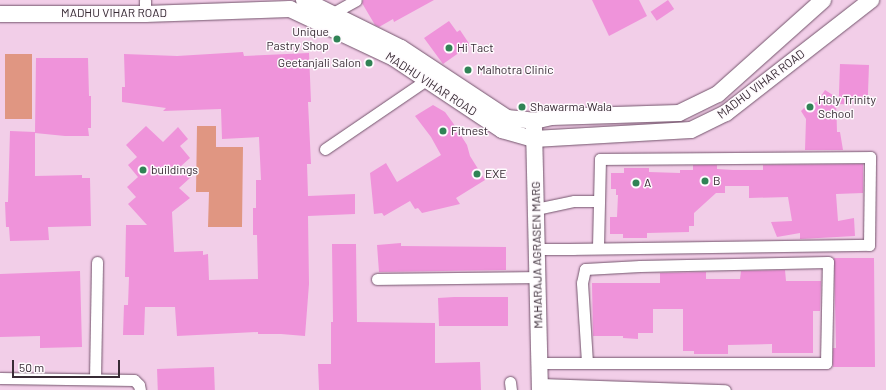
<!DOCTYPE html>
<style>
body{margin:0}
#map{position:relative;width:886px;height:390px;overflow:hidden;background:#f2cee8;font-family:Barlow,sans-serif}
div>[style]{position:absolute}
[style*='--x']{left:calc(var(--x)*1px);top:calc(var(--y)*1px);width:calc(var(--w)*1px);rotate:calc(var(--a)*1deg)}
.green>*{inset:0;background:#e09682;transform-origin:0 0}
.building>*{inset:0;background:#ef93da;transform-origin:0 0}
.roads{filter:drop-shadow(0 0 1px #73546c) drop-shadow(0 0 1px #73546c)}
.street>*{height:11px;margin:-5.5px;padding:0 5.5px;transform-origin:5.5px;border-radius:5.5px;background:#fff}
.secondary>*{height:16px;margin:-8px;padding:0 8px;transform-origin:8px;border-radius:8px;background:#fff}
.dots>*{width:11px;height:11px;translate:-50% -50%;box-sizing:border-box;border:2px solid #fefafd;border-radius:50%}
span{translate:-50% -50%;white-space:nowrap;text-align:center;line-height:1.15;-webkit-text-stroke:3px #fefafd;paint-order:stroke}
.street-label{font-size:12px;color:#382b35}
.poi-label{font-size:12px;color:#382b35}
.right{translate:-100% -50%;text-align:right}
.left{translate:0 -50%;text-align:left}
.scale{position:absolute;left:12px;top:360px;width:108px;height:18px;box-sizing:border-box;border:2px solid #382b35;border-top:0;padding-left:5px;font-size:12px;line-height:14px;white-space:nowrap;color:#382b35;-webkit-text-stroke:3px #fefafd;paint-order:stroke}
</style>
<div id="map">
<div class="green">
<div style="left:5px;top:54px;width:27px;height:65px"></div>
<div style="clip-path:polygon(197px 126px,216px 126px,216px 147px,243px 147px,242px 227px,208px 227px,209px 192px,196px 192px)"></div>
</div>
<div class="building">
<div style="clip-path:polygon(363px 0,434px 0,394px 22px,393px 19px,379px 27px,375px 25px,362px 3px)"></div>
<div style="clip-path:polygon(592px 0,639px 0,647px 16px,609px 36px)"></div>
<div style="left:668px;top:0;width:11px;height:21px;rotate:56deg"></div>
<div style="clip-path:polygon(449px 21px,457px 32px,460px 30px,470px 45px,443px 64px,424px 38px)"></div>
<div style="clip-path:polygon(243px 52px,244px 56px,309px 53px,311px 102px,308px 102px,311px 164px,307px 164px,308px 196px,355px 194px,355px 214px,308px 216px,309px 284px,305px 336px,281px 334px,258px 334px,258px 332px,177px 336px,175px 307px,145px 307px,144px 335px,123px 335px,124px 305px,128px 305px,129px 277px,125px 277px,126px 225px,147px 225px,128px 204px,136px 197px,127px 187px,138px 177px,128px 165px,137px 157px,126px 145px,146px 126px,163px 142px,178px 127px,188px 139px,180px 146px,190px 158px,180px 167px,191px 177px,179px 188px,190px 198px,172px 212px,174px 252px,203px 251px,203px 255px,208px 254px,209px 280px,258px 279px,257px 235px,253px 235px,253px 208px,256px 208px,256px 180px,261px 180px,259px 137px,222px 139px,221px 109px,163px 111px,166px 108px,122px 102px,122px 87px,125px 87px,124px 54px,177px 56px)"></div>
<div style="clip-path:polygon(36px 58px,88px 58px,89px 96px,91px 96px,91px 128px,88px 128px,89px 136px,65px 136px,35px 133px,35px 176px,82px 175px,82px 178px,90px 178px,91px 226px,48px 227px,49px 240px,10px 241px,9px 227px,6px 227px,5px 202px,8px 202px,10px 131px,35px 132px)"></div>
<div style="left:840px;top:64px;width:29px;height:40px;rotate:2deg"></div>
<div style="clip-path:polygon(825px 90px,836px 97px,837px 132px,840px 132px,843px 150px,805px 150px,806px 119px,801px 111px,806px 106px,817px 102px)"></div>
<div style="clip-path:polygon(433px 105px,445px 112px,453px 123px,467px 145px,470px 156px,485px 180px,456px 198px,460px 204px,422px 213px,418px 208px,415px 209px,410px 201px,384px 216px,382px 213px,374px 214px,370px 173px,386px 163px,397px 182px,441px 155px,431px 137px,415px 116px)"></div>
<div style="clip-path:polygon(863px 164px,863px 193px,836px 194px,838px 221px,854px 218px,855px 236px,800px 239px,800px 233px,777px 237px,771px 222px,792px 221px,788px 197px,749px 198px,749px 186px,725px 186px,725px 193px,716px 193px,694px 213px,694px 226px,689px 226px,689px 232px,647px 233px,647px 238px,623px 238px,623px 234px,610px 234px,610px 217px,617px 217px,618px 195px,616px 195px,616px 189px,611px 189px,611px 173px,624px 173px,624px 168px,649px 168px,649px 172px,680px 173px,680px 170px,693px 170px,693px 165px,717px 165px,717px 169px,733px 170px,763px 170px,763px 165px)"></div>
<div style="clip-path:polygon(401px 243px,401px 246px,506px 247px,506px 270px,379px 272px,377px 245px)"></div>
<div style="clip-path:polygon(332px 244px,356px 244px,357px 322px,435px 323px,435px 363px,480px 362px,481px 390px,319px 390px,318px 364px,331px 364px,331px 322px,333px 322px)"></div>
<div style="clip-path:polygon(834px 258px,874px 258px,875px 367px,833px 367px,833px 348px,836px 348px)"></div>
<div style="clip-path:polygon(785px 270px,786px 281px,821px 281px,820px 311px,813px 311px,813px 353px,772px 353px,772px 344px,728px 345px,728px 354px,694px 354px,694px 351px,683px 351px,683px 309px,653px 309px,653px 333px,638px 333px,638px 339px,623px 338px,623px 336px,593px 336px,592px 283px,660px 283px,660px 273px,706px 272px,706px 279px,740px 279px,741px 271px)"></div>
<div style="clip-path:polygon(80px 271px,82px 347px,40px 348px,40px 336px,0 337px,0 274px)"></div>
<div style="clip-path:polygon(454px 297px,508px 297px,508px 326px,439px 326px,438px 298px)"></div>
<div style="left:214px;top:367px;width:23px;height:57px;rotate:88deg"></div>
</div>
<div class="roads">
<div class="street">
<div style="--x:333;--y:13;--w:26;--a:-29"></div>
<div style="--x:145;--y:14;--w:14;--a:-90"></div>
<div style="--x:325;--y:149;--w:122;--a:-34.3"></div>
<div style="--x:536;--y:209;--w:39;--a:-12"></div>
<div style="--x:574;--y:201;--w:25;--a:0"></div>
<div style="--x:537;--y:249;--w:36;--a:0"></div>
<div style="--x:573;--y:249;--w:296;--a:-0.8"></div>
<div style="--x:869;--y:245;--w:88;--a:-89.3"></div>
<div style="--x:870;--y:157;--w:270;--a:179.6"></div>
<div style="--x:600;--y:159;--w:89;--a:91.3"></div>
<div style="--x:377;--y:279;--w:160;--a:-0.7"></div>
<div style="--x:540;--y:363;--w:286;--a:0"></div>
<div style="--x:826;--y:363;--w:101;--a:-88.9"></div>
<div style="--x:828;--y:262;--w:188;--a:178.8"></div>
<div style="--x:640;--y:266;--w:55;--a:176.9"></div>
<div style="--x:585;--y:269;--w:14;--a:102"></div>
<div style="--x:582;--y:283;--w:79;--a:86.4"></div>
<div style="--x:0;--y:378;--w:134;--a:0.9"></div>
<div style="--x:134;--y:380;--w:7;--a:45"></div>
<div style="--x:139;--y:385;--w:5;--a:79"></div>
<div style="--x:95;--y:379;--w:117;--a:-89"></div>
<div style="--x:510;--y:382;--w:8;--a:83"></div>
<div style="--x:540;--y:384;--w:185;--a:1.9"></div>
</div>
<div class="secondary">
<div style="--x:304;--y:0;--w:108;--a:26.3"></div>
<div style="--x:401;--y:48;--w:127;--a:33.4"></div>
<div style="--x:507;--y:118;--w:27;--a:6"></div>
<div style="--x:534;--y:121;--w:17;--a:-13"></div>
<div style="--x:551;--y:117;--w:128;--a:-1.8"></div>
<div style="--x:679;--y:113;--w:43;--a:-26"></div>
<div style="--x:718;--y:94;--w:141;--a:-41.8"></div>
<div style="--x:0;--y:14;--w:145;--a:0"></div>
<div style="--x:145;--y:14;--w:145;--a:-2"></div>
<div style="--x:290;--y:9;--w:115;--a:25.2"></div>
<div style="--x:394;--y:58;--w:130;--a:33.7"></div>
<div style="--x:502;--y:130;--w:33;--a:16"></div>
<div style="--x:534;--y:139;--w:157;--a:-3.3"></div>
<div style="--x:691;--y:130;--w:39;--a:-26"></div>
<div style="--x:726;--y:113;--w:184;--a:-37.9"></div>
<div style="--x:534;--y:128;--w:262;--a:88.7"></div>
</div>
</div>
<div class="dots">
<div style="left:337px;top:39px;background:#308355"></div>
<div style="left:449px;top:48px;background:#308355"></div>
<div style="left:369px;top:63px;background:#308355"></div>
<div style="left:468px;top:70px;background:#308355"></div>
<div style="left:522px;top:107px;background:#308355"></div>
<div style="left:810px;top:107px;background:#308355"></div>
<div style="left:443px;top:131px;background:#308355"></div>
<div style="left:143px;top:170px;background:#308355"></div>
<div style="left:477px;top:174px;background:#308355"></div>
<div style="left:705px;top:181px;background:#308355"></div>
<div style="left:636px;top:183px;background:#308355"></div>
</div>
<div class="street-label">
<span style="left:114px;top:13px">MADHU VIHAR ROAD</span>
<span style="left:431px;top:84px;rotate:33deg">MADHU VIHAR ROAD</span>
<span style="left:761px;top:84px;rotate:-37deg">MADHU VIHAR ROAD</span>
<span style="left:537px;top:255px;rotate:-91deg">MAHARAJA AGRASEN MARG</span>
</div>
<div class="poi-label">
<span class="right" style="left:329px;top:39px">Unique<br>Pastry Shop</span>
<span class="left" style="left:457px;top:48px">Hi Tact</span>
<span class="right" style="left:361px;top:63px">Geetanjali Salon</span>
<span class="left" style="left:477px;top:70px">Malhotra Clinic</span>
<span class="left" style="left:818px;top:107px">Holy Trinity<br>School</span>
<span class="left" style="left:530px;top:107px">Shawarma Wala</span>
<span class="left" style="left:451px;top:131px">Fitnest</span>
<span class="left" style="left:151px;top:170px">buildings</span>
<span class="left" style="left:485px;top:174px">EXE</span>
<span class="left" style="left:713px;top:181px">B</span>
<span class="left" style="left:644px;top:183px">A</span>
</div>
<div class="scale">50 m</div>
</div>
